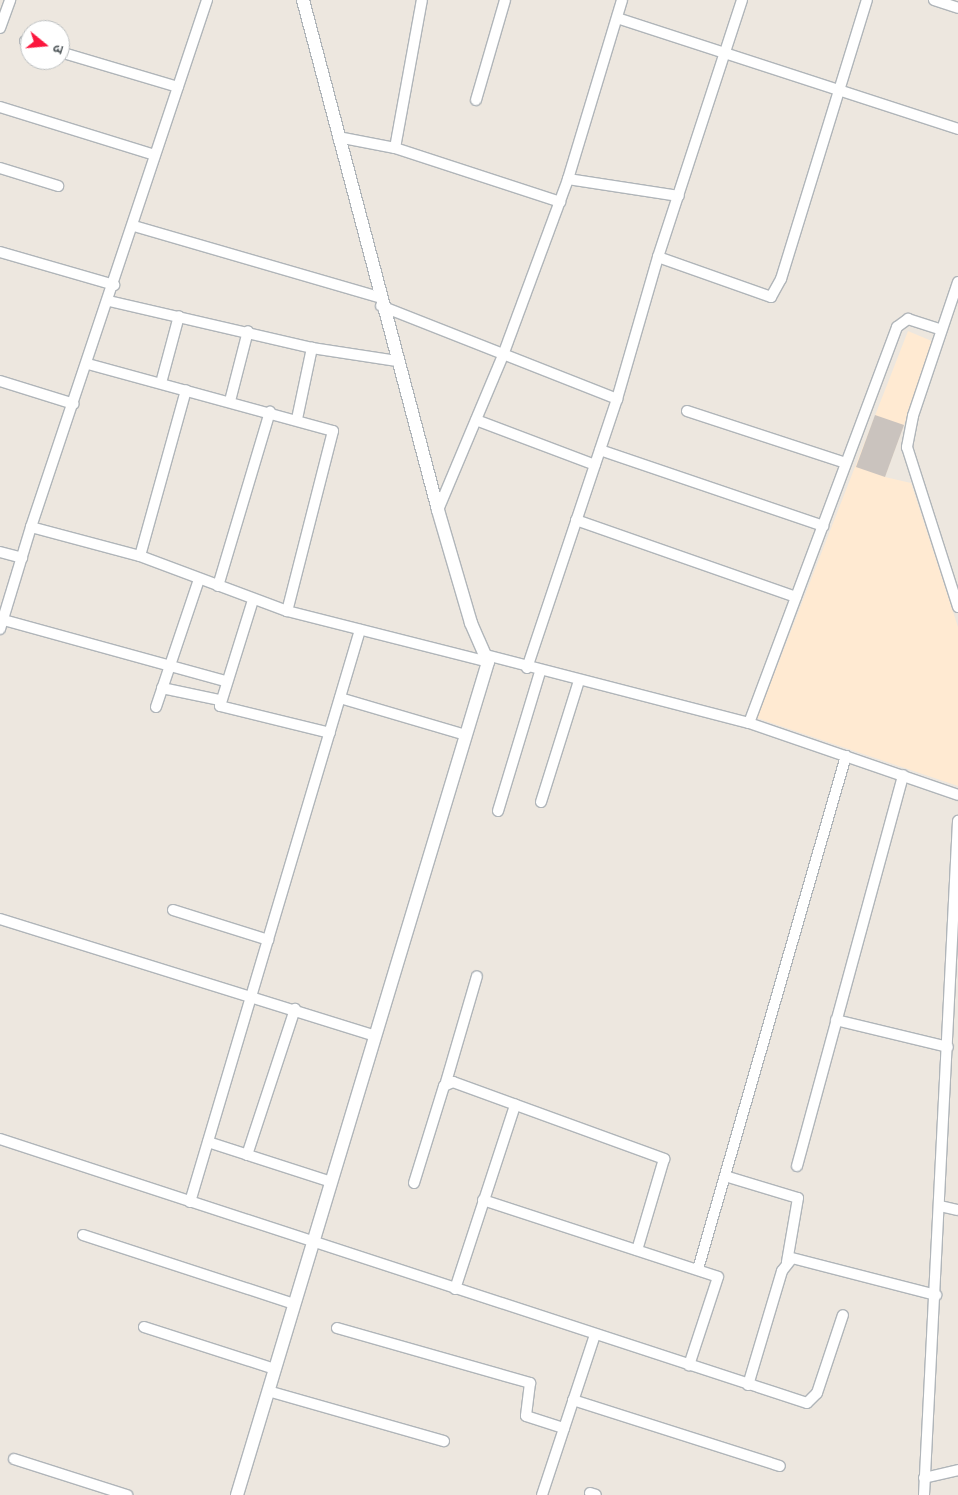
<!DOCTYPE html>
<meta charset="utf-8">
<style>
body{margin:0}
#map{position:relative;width:958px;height:1495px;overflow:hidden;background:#ede7df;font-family:"Titillium Web","Noto Sans Devanagari",sans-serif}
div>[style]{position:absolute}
.commercial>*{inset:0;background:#ffead2}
.building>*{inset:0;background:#cac3be}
.roads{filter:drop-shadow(1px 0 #b0b5b9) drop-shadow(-1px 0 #b0b5b9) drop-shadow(0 1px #b0b5b9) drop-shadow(0 -1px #b0b5b9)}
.minor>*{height:10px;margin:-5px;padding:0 5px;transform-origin:5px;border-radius:5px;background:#fff}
.tertiary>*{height:12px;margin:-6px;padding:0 6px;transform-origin:6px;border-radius:6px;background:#fff}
span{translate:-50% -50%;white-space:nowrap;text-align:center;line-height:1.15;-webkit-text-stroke:5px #fff;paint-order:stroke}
.north{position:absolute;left:20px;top:20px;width:50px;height:50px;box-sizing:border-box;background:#fff;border:1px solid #bcbfc0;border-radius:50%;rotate:107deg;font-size:14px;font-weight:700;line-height:20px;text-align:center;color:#585f62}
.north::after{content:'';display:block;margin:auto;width:18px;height:22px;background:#fb173e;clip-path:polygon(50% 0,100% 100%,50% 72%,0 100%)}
</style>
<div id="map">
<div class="commercial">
<div style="clip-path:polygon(908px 331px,934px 342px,885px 477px,911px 483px,958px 627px,958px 786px,757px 718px)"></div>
</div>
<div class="building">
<div style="clip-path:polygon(875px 415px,904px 425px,885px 477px,856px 467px)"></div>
</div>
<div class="roads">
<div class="minor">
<div style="left:207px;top:0;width:556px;rotate:108.47deg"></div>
<div style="left:31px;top:527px;width:113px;rotate:14.9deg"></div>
<div style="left:140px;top:556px;width:157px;rotate:20.5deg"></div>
<div style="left:287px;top:611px;width:207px;rotate:14.2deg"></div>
<div style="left:742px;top:0;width:270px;rotate:108.1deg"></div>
<div style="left:658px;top:257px;width:120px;rotate:19.5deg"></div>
<div style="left:771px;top:297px;width:21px;rotate:-61deg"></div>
<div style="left:781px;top:279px;width:292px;rotate:-72.9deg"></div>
<div style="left:934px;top:0;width:25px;rotate:18deg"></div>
<div style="left:617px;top:18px;width:359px;rotate:18deg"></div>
<div style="left:0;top:28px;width:30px;rotate:-70deg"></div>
<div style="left:25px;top:41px;width:5px;rotate:22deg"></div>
<div style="left:60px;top:52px;width:123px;rotate:16.5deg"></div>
<div style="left:476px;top:100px;width:104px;rotate:-73.8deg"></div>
<div style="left:0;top:107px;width:162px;rotate:17.2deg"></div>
<div style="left:338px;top:137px;width:58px;rotate:10.9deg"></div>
<div style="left:395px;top:148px;width:174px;rotate:18.1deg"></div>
<div style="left:395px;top:148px;width:150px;rotate:-79.7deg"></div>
<div style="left:0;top:168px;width:61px;rotate:17.2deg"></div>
<div style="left:568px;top:179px;width:112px;rotate:8.7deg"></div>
<div style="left:134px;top:226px;width:255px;rotate:16.2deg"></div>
<div style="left:0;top:252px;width:119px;rotate:16.1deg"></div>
<div style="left:958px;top:282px;width:141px;rotate:108.6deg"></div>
<div style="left:913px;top:416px;width:32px;rotate:101deg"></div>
<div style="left:907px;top:447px;width:168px;rotate:72.3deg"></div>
<div style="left:109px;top:301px;width:208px;rotate:13deg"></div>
<div style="left:312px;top:348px;width:86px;rotate:8.7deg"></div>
<div style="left:381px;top:306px;width:254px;rotate:21.5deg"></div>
<div style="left:88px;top:364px;width:254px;rotate:15.3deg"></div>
<div style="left:333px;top:431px;width:186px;rotate:104.3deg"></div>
<div style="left:0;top:381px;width:77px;rotate:17.3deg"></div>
<div style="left:161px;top:383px;width:69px;rotate:-75deg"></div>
<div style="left:230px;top:401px;width:72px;rotate:-75.6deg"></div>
<div style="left:687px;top:411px;width:167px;rotate:18.1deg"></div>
<div style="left:297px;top:419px;width:73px;rotate:-78.1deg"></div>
<div style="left:476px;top:420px;width:127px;rotate:20.7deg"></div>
<div style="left:600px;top:450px;width:236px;rotate:18.8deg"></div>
<div style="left:438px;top:510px;width:168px;rotate:-67.2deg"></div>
<div style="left:503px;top:355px;width:188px;rotate:-69.7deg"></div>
<div style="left:568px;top:179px;width:187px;rotate:-73.2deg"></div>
<div style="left:576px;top:520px;width:233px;rotate:19.3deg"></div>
<div style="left:0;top:552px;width:23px;rotate:15deg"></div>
<div style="left:140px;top:556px;width:172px;rotate:-74.5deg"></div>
<div style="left:218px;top:586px;width:182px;rotate:-73.4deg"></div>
<div style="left:253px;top:600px;width:111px;rotate:107.3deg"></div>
<div style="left:220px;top:706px;width:113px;rotate:13.8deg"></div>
<div style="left:0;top:619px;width:233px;rotate:15.4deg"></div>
<div style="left:0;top:629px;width:107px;rotate:-73.1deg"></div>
<div style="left:486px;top:655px;width:272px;rotate:14.5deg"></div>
<div style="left:749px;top:723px;width:221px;rotate:19deg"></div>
<div style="left:527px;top:668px;width:284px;rotate:-71.5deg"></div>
<div style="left:617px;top:399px;width:148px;rotate:-73.9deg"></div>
<div style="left:162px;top:688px;width:58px;rotate:11.9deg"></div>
<div style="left:340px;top:698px;width:131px;rotate:16.4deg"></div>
<div style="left:156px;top:707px;width:135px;rotate:-71.4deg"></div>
<div style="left:749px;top:723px;width:423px;rotate:-69.5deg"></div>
<div style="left:897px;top:327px;width:14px;rotate:-36deg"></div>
<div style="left:908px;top:319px;width:35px;rotate:18deg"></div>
<div style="left:541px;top:802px;width:127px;rotate:-72.6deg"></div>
<div style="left:498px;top:811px;width:145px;rotate:-73.2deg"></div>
<div style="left:173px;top:910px;width:100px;rotate:17.5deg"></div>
<div style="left:0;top:919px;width:393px;rotate:17.3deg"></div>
<div style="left:836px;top:1020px;width:115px;rotate:13.6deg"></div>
<div style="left:446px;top:1082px;width:110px;rotate:-73.7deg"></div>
<div style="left:0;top:1139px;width:849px;rotate:18.11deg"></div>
<div style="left:807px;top:1403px;width:14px;rotate:-45deg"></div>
<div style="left:817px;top:1393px;width:82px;rotate:-71.6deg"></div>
<div style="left:208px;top:1142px;width:129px;rotate:18deg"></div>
<div style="left:247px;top:1155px;width:154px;rotate:-71.8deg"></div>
<div style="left:797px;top:1166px;width:405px;rotate:-74.8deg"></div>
<div style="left:725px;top:1176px;width:76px;rotate:16.8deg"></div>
<div style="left:798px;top:1198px;width:65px;rotate:99.8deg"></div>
<div style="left:414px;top:1183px;width:102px;rotate:-72.8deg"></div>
<div style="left:444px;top:1086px;width:10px;rotate:-24deg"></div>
<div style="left:453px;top:1082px;width:225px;rotate:20deg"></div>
<div style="left:664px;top:1159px;width:95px;rotate:106.5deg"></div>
<div style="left:483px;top:1200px;width:247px;rotate:18.1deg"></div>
<div style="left:718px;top:1277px;width:93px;rotate:108.2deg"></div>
<div style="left:190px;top:1202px;width:597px;rotate:-73.45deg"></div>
<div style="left:940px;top:1206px;width:18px;rotate:13deg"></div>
<div style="left:83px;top:1235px;width:222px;rotate:18.1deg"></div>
<div style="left:698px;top:1269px;width:534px;rotate:-73.91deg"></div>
<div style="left:455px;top:1289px;width:194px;rotate:-71.9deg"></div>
<div style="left:144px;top:1327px;width:138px;rotate:17.8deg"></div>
<div style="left:337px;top:1328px;width:201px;rotate:15.9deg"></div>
<div style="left:530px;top:1383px;width:33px;rotate:97deg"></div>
<div style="left:526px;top:1416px;width:40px;rotate:18deg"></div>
<div style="left:748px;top:1385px;width:119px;rotate:-73.4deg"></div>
<div style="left:782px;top:1271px;width:16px;rotate:-52deg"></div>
<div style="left:792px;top:1258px;width:149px;rotate:14.4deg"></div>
<div style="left:268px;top:1391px;width:183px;rotate:15.9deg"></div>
<div style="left:573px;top:1400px;width:217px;rotate:17.7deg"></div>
<div style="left:14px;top:1459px;width:119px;rotate:17.7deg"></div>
<div style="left:924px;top:1478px;width:35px;rotate:-13deg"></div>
<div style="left:590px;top:1493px;width:6px;rotate:18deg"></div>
<div style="left:542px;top:1495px;width:169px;rotate:-71.7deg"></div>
<div style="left:924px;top:1495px;width:675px;rotate:-87.11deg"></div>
</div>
<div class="tertiary">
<div style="left:237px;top:1495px;width:870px;rotate:-73.23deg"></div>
<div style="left:488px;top:662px;width:43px;rotate:-113.6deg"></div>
<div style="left:471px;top:623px;width:118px;rotate:-106.3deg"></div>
<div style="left:438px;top:510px;width:528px;rotate:-104.83deg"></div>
</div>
</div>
<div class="north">उ</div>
</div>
